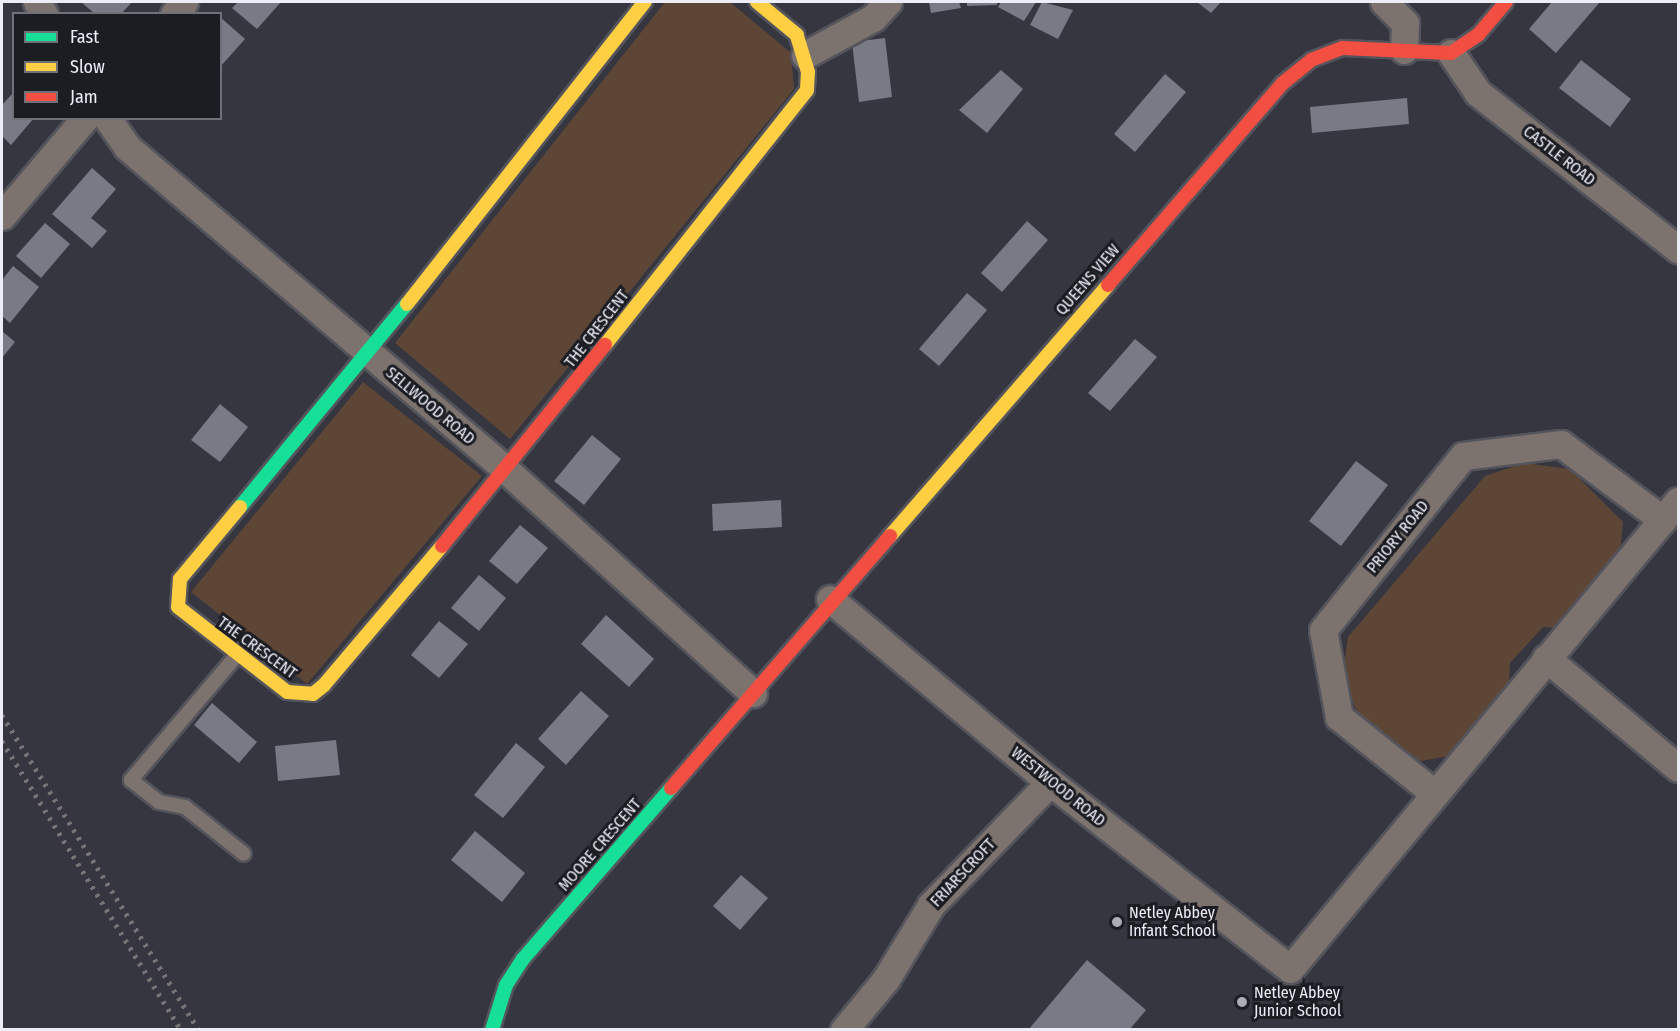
<!DOCTYPE html>
<style>
body{margin:0}
#map{position:relative;width:1680px;height:1031px;overflow:hidden;background:#363640;font-family:"Fira Sans Condensed",sans-serif}
div>[style]{position:absolute}
.green>*{inset:0;background:#5e4636}
.building>*{inset:0;background:#7a7a86}
.roads{filter:drop-shadow(2px 0 #54545c) drop-shadow(-2px 0 #54545c) drop-shadow(0 2px #54545c) drop-shadow(0 -2px #54545c)}
.lane>*{height:14px;margin:-7px;padding:0 7px;transform-origin:7px;border-radius:7px;background:#7d736e}
.street>*{height:27px;margin:-13.5px;padding:0 13.5px;transform-origin:13.5px;border-radius:13.5px;background:#7d736e}
.fast>*{height:14px;margin:-7px;padding:0 7px;transform-origin:7px;border-radius:7px;background:#16e098}
.slow>*{height:14px;margin:-7px;padding:0 7px;transform-origin:7px;border-radius:7px;background:#ffcf43}
.jam>*{height:14px;margin:-7px;padding:0 7px;transform-origin:7px;border-radius:7px;background:#f24e42}
.rail>*{height:4.5px;margin-top:-2.25px;transform-origin:0;background:repeating-linear-gradient(90deg,#787374 0 3px,transparent 0 9px)}
.dots>*{width:16px;height:16px;translate:-50% -50%;box-sizing:border-box;border:3px solid #1c1c23;border-radius:50%}
span{translate:-50% -50%;white-space:nowrap;text-align:center;line-height:1.15;-webkit-text-stroke:6px #1c1c23;paint-order:stroke}
.street-label{font-size:16px;color:#ecedf7}
.poi-label{font-size:16px;color:#ecedf7}
.left{translate:0 -50%;text-align:left}
.frame{position:absolute;inset:0;border:3px solid #ecedf7;pointer-events:none}
.legend{position:absolute;left:12px;top:12px;width:210px;height:108px;box-sizing:border-box;background:#1c1c23;border:2px solid #6f7078;margin:0;padding:8px 10px;list-style:none;font-size:18px;color:#ecedf7}
.legend li{display:flex;align-items:center;gap:12px;height:30px}
.legend b{width:30px;border:2px solid #6f7078}
</style>
<div id="map">
<div class="green">
<div style="clip-path:polygon(665px 2px,730px 2px,791px 53px,794px 89px,510px 439px,395px 343px)"></div>
<div style="clip-path:polygon(363px 382px,482px 476px,307px 684px,191px 592px)"></div>
<div style="clip-path:polygon(1524px 463px,1570px 469px,1623px 522px,1620px 555px,1557px 628px,1543px 627px,1510px 663px,1509px 685px,1449px 756px,1421px 761px,1399px 751px,1359px 716px,1342px 677px,1348px 637px,1485px 476px)"></div>
</div>
<div class="building">
<div style="clip-path:polygon(81px 2px,132px 2px,121px 14px,95px 14px)"></div>
<div style="clip-path:polygon(238px 2px,281px 2px,257px 29px,232px 8px)"></div>
<div style="clip-path:polygon(929px 2px,959px 2px,961px 8px,931px 13px)"></div>
<div style="clip-path:polygon(967px 2px,997px 2px,997px 5px,967px 6px)"></div>
<div style="clip-path:polygon(1001px 2px,1036px 2px,1024px 21px,998px 7px)"></div>
<div style="clip-path:polygon(1042px 2px,1073px 10px,1058px 39px,1030px 25px)"></div>
<div style="clip-path:polygon(1197px 2px,1221px 2px,1211px 13px)"></div>
<div style="clip-path:polygon(1552px 2px,1600px 2px,1556px 53px,1529px 29px)"></div>
<div style="clip-path:polygon(220px 17px,245px 39px,220px 67px)"></div>
<div style="clip-path:polygon(885px 38px,892px 97px,859px 102px,852px 42px)"></div>
<div style="clip-path:polygon(1581px 60px,1631px 99px,1610px 127px,1559px 88px)"></div>
<div style="clip-path:polygon(1001px 70px,1023px 89px,987px 133px,959px 110px)"></div>
<div style="clip-path:polygon(1165px 74px,1186px 92px,1135px 152px,1114px 134px)"></div>
<div style="clip-path:polygon(14px 92px,14px 118px,34px 118px,11px 145px,2px 136px,2px 105px)"></div>
<div style="clip-path:polygon(1407px 98px,1409px 124px,1312px 133px,1310px 107px)"></div>
<div style="clip-path:polygon(92px 168px,116px 189px,91px 218px,107px 231px,92px 248px,52px 214px)"></div>
<div style="clip-path:polygon(1027px 221px,1048px 240px,1002px 292px,981px 273px)"></div>
<div style="clip-path:polygon(45px 223px,70px 244px,41px 278px,16px 256px)"></div>
<div style="clip-path:polygon(13px 266px,39px 287px,10px 323px,2px 316px,2px 280px)"></div>
<div style="clip-path:polygon(967px 293px,987px 310px,939px 366px,919px 349px)"></div>
<div style="clip-path:polygon(2px 331px,15px 342px,2px 358px)"></div>
<div style="clip-path:polygon(1135px 339px,1157px 357px,1110px 411px,1088px 393px)"></div>
<div style="clip-path:polygon(220px 404px,248px 427px,220px 462px,191px 440px)"></div>
<div style="clip-path:polygon(592px 435px,621px 459px,584px 505px,554px 481px)"></div>
<div style="clip-path:polygon(1356px 461px,1388px 485px,1341px 546px,1309px 521px)"></div>
<div style="clip-path:polygon(781px 500px,782px 527px,713px 531px,712px 504px)"></div>
<div style="clip-path:polygon(520px 525px,548px 548px,517px 584px,489px 561px)"></div>
<div style="clip-path:polygon(479px 575px,506px 598px,479px 631px,451px 608px)"></div>
<div style="clip-path:polygon(606px 615px,654px 659px,629px 687px,581px 644px)"></div>
<div style="clip-path:polygon(439px 621px,468px 644px,439px 678px,411px 655px)"></div>
<div style="clip-path:polygon(581px 691px,609px 716px,566px 765px,538px 739px)"></div>
<div style="clip-path:polygon(212px 703px,257px 742px,239px 763px,194px 725px)"></div>
<div style="clip-path:polygon(336px 740px,340px 775px,278px 781px,275px 746px)"></div>
<div style="clip-path:polygon(516px 743px,545px 767px,503px 818px,474px 795px)"></div>
<div style="clip-path:polygon(475px 831px,525px 873px,502px 902px,451px 860px)"></div>
<div style="clip-path:polygon(741px 875px,768px 898px,740px 930px,713px 906px)"></div>
<div style="clip-path:polygon(1087px 960px,1146px 1010px,1130px 1029px,1029px 1029px)"></div>
</div>
<div class="roads">
<div class="lane">
<div style="left:237px;top:655px;width:164px;rotate:130.3deg"></div>
<div style="left:131px;top:780px;width:36px;rotate:38deg"></div>
<div style="left:159px;top:802px;width:26px;rotate:11deg"></div>
<div style="left:185px;top:807px;width:75px;rotate:38.5deg"></div>
</div>
<div class="street">
<div style="left:37px;top:2px;width:14px;rotate:60deg"></div>
<div style="left:1384px;top:2px;width:30px;rotate:45deg"></div>
<div style="left:1405px;top:23px;width:27px;rotate:92deg"></div>
<div style="left:174px;top:14px;width:16px;rotate:-50deg"></div>
<div style="left:1451px;top:53px;width:48px;rotate:56deg"></div>
<div style="left:1478px;top:93px;width:254px;rotate:38deg"></div>
<div style="left:805px;top:55px;width:77px;rotate:-28.6deg"></div>
<div style="left:873px;top:18px;width:22px;rotate:-47deg"></div>
<div style="left:107px;top:118px;width:35px;rotate:55deg"></div>
<div style="left:127px;top:147px;width:498px;rotate:40.4deg"></div>
<div style="left:506px;top:470px;width:333px;rotate:42.1deg"></div>
<div style="left:2px;top:216px;width:128px;rotate:-49.7deg"></div>
<div style="left:830px;top:599px;width:286px;rotate:39.8deg"></div>
<div style="left:1050px;top:782px;width:304px;rotate:37.9deg"></div>
<div style="left:1290px;top:969px;width:608px;rotate:-50.34deg"></div>
<div style="left:1546px;top:658px;width:172px;rotate:39.8deg"></div>
<div style="left:1434px;top:793px;width:122px;rotate:-141.3deg"></div>
<div style="left:1339px;top:717px;width:88px;rotate:-100.4deg"></div>
<div style="left:1323px;top:630px;width:223px;rotate:-51.2deg"></div>
<div style="left:1463px;top:456px;width:99px;rotate:-7deg"></div>
<div style="left:1561px;top:444px;width:127px;rotate:36.7deg"></div>
<div style="left:844px;top:1030px;width:66px;rotate:-50.5deg"></div>
<div style="left:886px;top:979px;width:87px;rotate:-58.7deg"></div>
<div style="left:931px;top:905px;width:171px;rotate:-45.9deg"></div>
</div>
<div class="fast">
<div style="left:240px;top:507px;width:263px;rotate:-50.6deg"></div>
<div style="left:492px;top:1030px;width:47px;rotate:-72.7deg"></div>
<div style="left:506px;top:985px;width:31px;rotate:-57deg"></div>
<div style="left:523px;top:959px;width:226px;rotate:-49.1deg"></div>
</div>
<div class="slow">
<div style="left:407px;top:304px;width:385px;rotate:-51.8deg"></div>
<div style="left:605px;top:345px;width:325px;rotate:-51.6deg"></div>
<div style="left:807px;top:90px;width:18px;rotate:-87deg"></div>
<div style="left:808px;top:72px;width:39px;rotate:-107deg"></div>
<div style="left:797px;top:35px;width:52px;rotate:-140.5deg"></div>
<div style="left:240px;top:507px;width:94px;rotate:129.8deg"></div>
<div style="left:180px;top:579px;width:28px;rotate:94deg"></div>
<div style="left:178px;top:607px;width:138px;rotate:37.9deg"></div>
<div style="left:287px;top:692px;width:26px;rotate:4deg"></div>
<div style="left:313px;top:694px;width:14px;rotate:-39deg"></div>
<div style="left:324px;top:685px;width:182px;rotate:-49.7deg"></div>
<div style="left:890px;top:536px;width:332px;rotate:-49deg"></div>
</div>
<div class="jam">
<div style="left:1108px;top:285px;width:267px;rotate:-49.1deg"></div>
<div style="left:1283px;top:83px;width:36px;rotate:-39deg"></div>
<div style="left:1311px;top:60px;width:34px;rotate:-21deg"></div>
<div style="left:1343px;top:48px;width:108px;rotate:2.7deg"></div>
<div style="left:1451px;top:53px;width:32px;rotate:-34deg"></div>
<div style="left:1478px;top:35px;width:43px;rotate:-49.7deg"></div>
<div style="left:442px;top:546px;width:259px;rotate:-51deg"></div>
<div style="left:671px;top:788px;width:334px;rotate:-49deg"></div>
</div>
</div>
<div class="rail">
<div style="left:2px;top:715px;width:372px;rotate:58deg"></div>
<div style="left:2px;top:741px;width:340px;rotate:58.2deg"></div>
</div>
<div class="dots">
<div style="left:1117px;top:922px;background:#acadb7"></div>
<div style="left:1242px;top:1002px;background:#acadb7"></div>
</div>
<div class="street-label">
<span style="left:1559px;top:156px;rotate:38deg">CASTLE ROAD</span>
<span style="left:1088px;top:280px;rotate:-49deg">QUEENS VIEW</span>
<span style="left:597px;top:329px;rotate:-52deg">THE CRESCENT</span>
<span style="left:430px;top:406px;rotate:40deg">SELLWOOD ROAD</span>
<span style="left:1398px;top:537px;rotate:-51deg">PRIORY ROAD</span>
<span style="left:257px;top:648px;rotate:36deg">THE CRESCENT</span>
<span style="left:1058px;top:787px;rotate:39deg">WESTWOOD ROAD</span>
<span style="left:600px;top:845px;rotate:-49deg">MOORE CRESCENT</span>
<span style="left:963px;top:873px;rotate:-47deg">FRIARSCROFT</span>
</div>
<div class="poi-label">
<span class="left" style="left:1129px;top:922px">Netley Abbey<br>Infant School</span>
<span class="left" style="left:1254px;top:1002px">Netley Abbey<br>Junior School</span>
</div>
<div class="frame"></div>
<ul class="legend">
<li><b style="height:8px;background:#16e098"></b>Fast</li>
<li><b style="height:8px;background:#ffcf43"></b>Slow</li>
<li><b style="height:8px;background:#f24e42"></b>Jam</li>
</ul>
</div>
